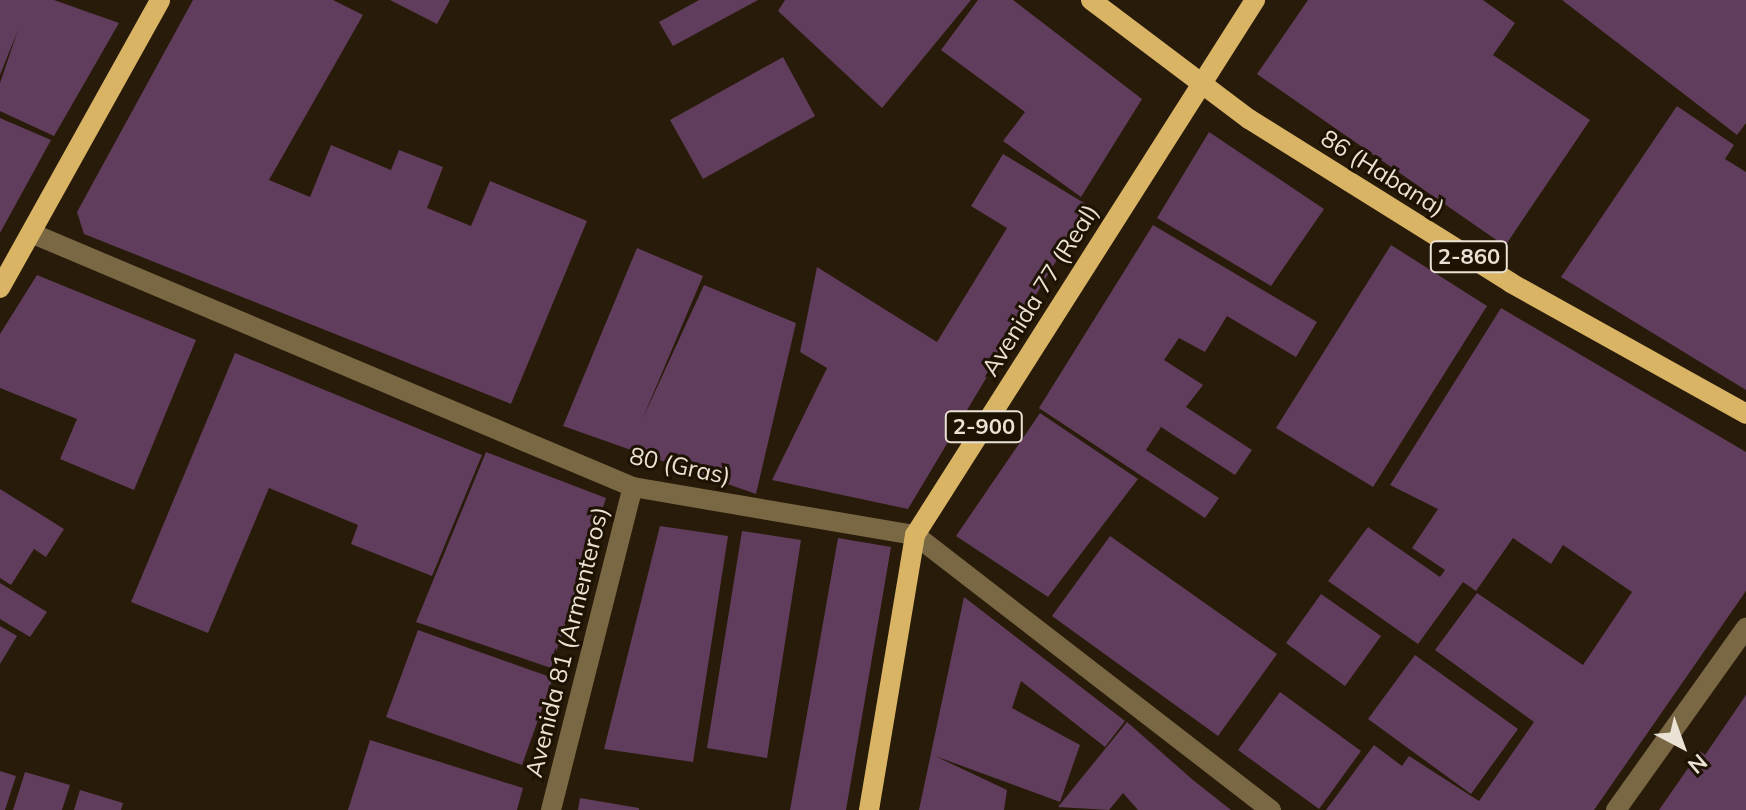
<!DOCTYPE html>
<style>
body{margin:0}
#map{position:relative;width:1746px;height:810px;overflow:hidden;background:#281b09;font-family:Mulish,sans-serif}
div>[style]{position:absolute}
.building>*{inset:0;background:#603d5c}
.minor>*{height:20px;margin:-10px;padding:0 10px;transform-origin:10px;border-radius:10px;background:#7a6844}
.major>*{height:20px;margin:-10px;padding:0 10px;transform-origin:10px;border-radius:10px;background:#d9b464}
span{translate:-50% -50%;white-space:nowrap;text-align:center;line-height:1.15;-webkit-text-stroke:6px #1e1202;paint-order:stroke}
.shield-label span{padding:2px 6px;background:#1e1202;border:2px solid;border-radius:6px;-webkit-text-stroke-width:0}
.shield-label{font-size:22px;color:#ebe2d6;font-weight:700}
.street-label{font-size:24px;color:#ebe2d6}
.north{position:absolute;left:1642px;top:706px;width:80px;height:80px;-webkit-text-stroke:6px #1e1202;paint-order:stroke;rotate:139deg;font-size:22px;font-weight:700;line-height:32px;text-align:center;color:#ebe2d6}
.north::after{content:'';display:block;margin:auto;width:28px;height:36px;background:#ebe2d6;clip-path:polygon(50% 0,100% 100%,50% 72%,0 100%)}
</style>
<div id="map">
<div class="building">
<div style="clip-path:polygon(0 0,54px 0,119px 23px,54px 136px,0 111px,0 83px,18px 30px,0 75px)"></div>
<div style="clip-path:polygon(193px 0,333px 0,363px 15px,269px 180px,310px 197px,331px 145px,391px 170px,399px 150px,443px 167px,427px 208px,471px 226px,490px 181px,587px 221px,511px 404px,84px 234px,77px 212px)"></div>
<div style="clip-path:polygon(390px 0,450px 0,437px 24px)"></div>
<div style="clip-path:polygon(699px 0,758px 0,673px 46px,659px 22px)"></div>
<div style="clip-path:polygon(785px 0,971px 0,882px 108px,778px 11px)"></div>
<div style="clip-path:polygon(978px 0,1013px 0,1142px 99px,1081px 197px,1003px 141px,1025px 112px,941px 50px)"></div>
<div style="clip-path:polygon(1308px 0,1483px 0,1515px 23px,1493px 55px,1590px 120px,1505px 246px,1257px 74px)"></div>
<div style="clip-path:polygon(1562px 0,1746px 0,1746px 123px,1737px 135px)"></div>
<div style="clip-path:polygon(783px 57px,815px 116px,703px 179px,670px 120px)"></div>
<div style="clip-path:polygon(1677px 106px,1734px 145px,1725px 159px,1746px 172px,1746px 390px,1561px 277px)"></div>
<div style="clip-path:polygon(0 118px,51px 140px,0 233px)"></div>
<div style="clip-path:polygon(1209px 132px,1324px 209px,1271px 286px,1157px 218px)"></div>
<div style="clip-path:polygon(1003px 154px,1089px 206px,908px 509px,772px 480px,827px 368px,800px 352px,817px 267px,937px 342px,1007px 228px,971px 206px)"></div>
<div style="clip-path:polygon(1153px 225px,1317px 322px,1296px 357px,1227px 316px,1205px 352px,1179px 338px,1164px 360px,1203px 385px,1186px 407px,1252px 450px,1235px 475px,1161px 427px,1146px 450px,1219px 498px,1205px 518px,1039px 408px)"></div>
<div style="clip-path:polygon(1391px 245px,1487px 306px,1373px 487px,1276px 428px)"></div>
<div style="clip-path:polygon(637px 248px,703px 276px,642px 420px,704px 285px,796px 323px,756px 494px,563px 426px)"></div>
<div style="clip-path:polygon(37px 275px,196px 340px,134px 490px,60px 459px,77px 419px,0 388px,0 334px)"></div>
<div style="clip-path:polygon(1501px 308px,1746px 452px,1746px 591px,1594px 810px,1326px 810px,1374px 745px,1402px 766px,1409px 756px,1479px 801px,1534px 722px,1435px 650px,1477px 593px,1605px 680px,1583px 665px,1632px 592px,1563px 545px,1551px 564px,1513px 538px,1476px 591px,1463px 582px,1418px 644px,1328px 581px,1368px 527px,1440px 577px,1445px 570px,1412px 548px,1438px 509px,1390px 485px)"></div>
<div style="clip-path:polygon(235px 353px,482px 455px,432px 576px,351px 544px,358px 525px,269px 488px,208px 633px,131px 602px)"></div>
<div style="clip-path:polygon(1040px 413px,1138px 479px,1048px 597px,956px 536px)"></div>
<div style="clip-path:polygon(486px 452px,606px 498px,551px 668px,416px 622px)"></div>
<div style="clip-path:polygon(0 489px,64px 529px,46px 557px,34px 549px,11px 585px,0 578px)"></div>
<div style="clip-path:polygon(660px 526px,728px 536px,693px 762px,604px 749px)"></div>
<div style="clip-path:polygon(742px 531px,801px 540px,767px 758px,707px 748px)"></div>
<div style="clip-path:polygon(1110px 536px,1277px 654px,1218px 736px,1052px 616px)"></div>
<div style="clip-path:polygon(838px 538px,891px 547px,846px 810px,790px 810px)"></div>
<div style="clip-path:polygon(0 583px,47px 612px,30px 637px,0 619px)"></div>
<div style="clip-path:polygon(1321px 594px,1381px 636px,1345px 686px,1286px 643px)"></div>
<div style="clip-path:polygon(964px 597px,1125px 721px,1105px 747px,1021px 681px,1012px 708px,1080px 745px,1060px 802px,935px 756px,1007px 790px,1004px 810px,919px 810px)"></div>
<div style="clip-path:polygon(0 626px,17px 636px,0 664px)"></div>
<div style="clip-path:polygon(418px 630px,553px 678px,522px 765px,386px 717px)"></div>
<div style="clip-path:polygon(1415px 655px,1518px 729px,1471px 794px,1368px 719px)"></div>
<div style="clip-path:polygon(1280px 692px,1361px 751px,1319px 809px,1238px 750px)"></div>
<div style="clip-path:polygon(1746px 695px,1746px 810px,1659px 810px,1700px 751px,1705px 755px)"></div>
<div style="clip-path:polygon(1127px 722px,1193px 780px,1231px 810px,1138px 810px,1123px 793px,1109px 810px,1058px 807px)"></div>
<div style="clip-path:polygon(370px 740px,523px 788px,517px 810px,348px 810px)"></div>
<div style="clip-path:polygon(0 771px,16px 776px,5px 810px,0 810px)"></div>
<div style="clip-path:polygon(25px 772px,70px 785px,62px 810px,13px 810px)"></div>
<div style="clip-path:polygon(80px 790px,123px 803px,121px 810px,74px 810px)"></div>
<div style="clip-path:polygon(580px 798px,639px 808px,639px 810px,578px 810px)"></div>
</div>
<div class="minor">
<div style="left:31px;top:233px;width:653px;rotate:22.88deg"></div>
<div style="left:633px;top:487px;width:286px;rotate:9.7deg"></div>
<div style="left:915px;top:535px;width:450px;rotate:37.7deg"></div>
<div style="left:551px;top:810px;width:333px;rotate:-75.8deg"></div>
<div style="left:1616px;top:810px;width:224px;rotate:-54.5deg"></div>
</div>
<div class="major">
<div style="left:1091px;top:0;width:198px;rotate:37deg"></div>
<div style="left:1249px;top:119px;width:309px;rotate:32deg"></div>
<div style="left:1511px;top:283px;width:269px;rotate:29.1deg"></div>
<div style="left:0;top:288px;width:329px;rotate:-60.9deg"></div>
<div style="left:869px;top:810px;width:279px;rotate:-80.5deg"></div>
<div style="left:915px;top:535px;width:634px;rotate:-57.56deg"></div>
</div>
<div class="shield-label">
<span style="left:1469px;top:257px">2-860</span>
<span style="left:984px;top:427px">2-900</span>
</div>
<div class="street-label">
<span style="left:1383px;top:173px;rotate:32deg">86 (Habana)</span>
<span style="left:1040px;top:290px;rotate:-58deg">Avenida 77 (Real)</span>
<span style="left:680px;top:466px;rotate:12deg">80 (Gras)</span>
<span style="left:567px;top:642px;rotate:-76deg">Avenida 81 (Armenteros)</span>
</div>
<div class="north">N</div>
</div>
